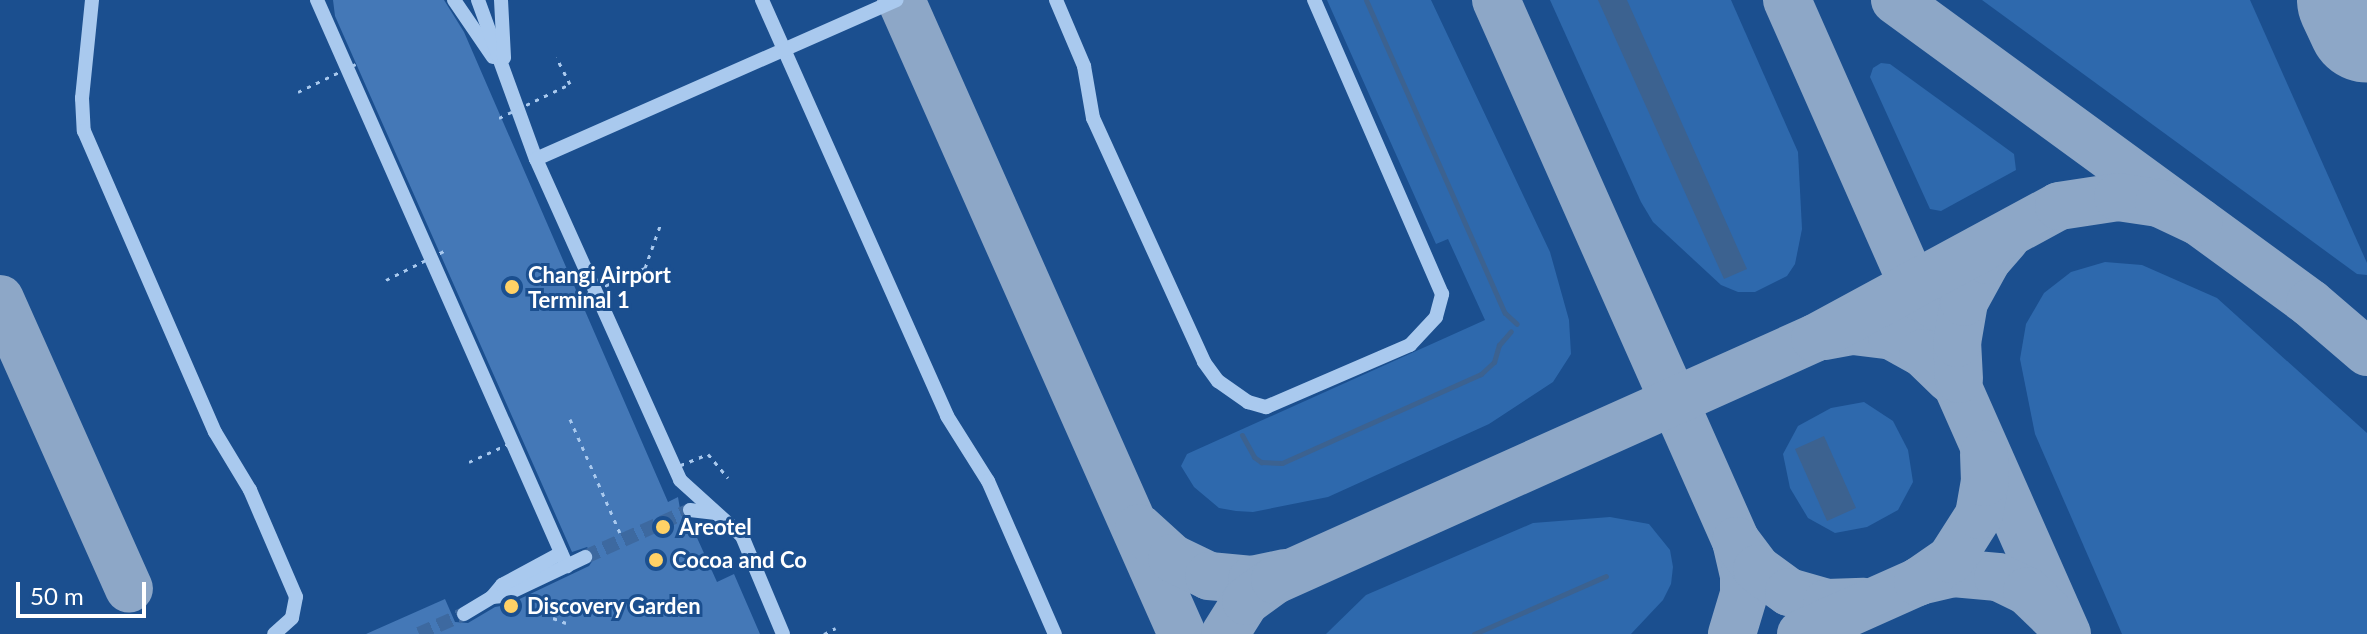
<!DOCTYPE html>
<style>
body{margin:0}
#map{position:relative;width:2367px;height:634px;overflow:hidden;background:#1b4f8f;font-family:Lato,sans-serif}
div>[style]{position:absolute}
.green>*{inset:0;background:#2e69ad}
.water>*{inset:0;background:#3c6290}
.stream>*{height:5px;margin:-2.5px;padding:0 2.5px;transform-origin:2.5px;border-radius:2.5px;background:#3c6290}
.taxiway>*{height:48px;margin:-24px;padding:0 24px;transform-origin:24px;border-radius:24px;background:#8da7c7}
.runway>*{height:118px;margin:-59px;padding:0 59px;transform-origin:59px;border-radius:59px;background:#8da7c7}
.building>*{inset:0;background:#4478b7}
.minor-tunnel>*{height:14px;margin-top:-7px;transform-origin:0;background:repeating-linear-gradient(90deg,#3d69a0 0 14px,transparent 0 21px)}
.path>*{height:3px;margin-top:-1.5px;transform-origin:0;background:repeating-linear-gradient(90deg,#a9c9ee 0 4px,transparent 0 10px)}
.minor>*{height:14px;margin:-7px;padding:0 7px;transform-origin:7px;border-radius:7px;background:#a9c9ee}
.path-bridge>*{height:3px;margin-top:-1.5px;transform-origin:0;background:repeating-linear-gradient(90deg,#a9c9ee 0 4px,transparent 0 10px)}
.dots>*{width:22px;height:22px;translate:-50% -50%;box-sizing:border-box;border:4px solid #1b4f8f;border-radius:50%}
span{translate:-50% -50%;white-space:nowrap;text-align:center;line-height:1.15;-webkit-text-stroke:6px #1b4f8f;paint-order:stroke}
.poi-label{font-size:22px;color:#fff;font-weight:700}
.left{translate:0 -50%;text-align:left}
.scale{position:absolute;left:16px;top:582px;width:130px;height:36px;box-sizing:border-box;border:4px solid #fff;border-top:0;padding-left:10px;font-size:24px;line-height:28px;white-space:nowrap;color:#fff;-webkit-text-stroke:6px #1b4f8f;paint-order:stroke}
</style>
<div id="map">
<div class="green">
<div style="clip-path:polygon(1327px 0,1431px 0,1550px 252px,1569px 320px,1571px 354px,1553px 382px,1489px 424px,1328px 497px,1253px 512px,1236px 511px,1219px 508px,1194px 487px,1181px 466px,1187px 454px,1485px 320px,1448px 239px,1436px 244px)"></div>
<div style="clip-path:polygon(1550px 0,1731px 0,1798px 152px,1802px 229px,1795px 264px,1787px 276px,1755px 292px,1738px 292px,1721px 285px,1653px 222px,1641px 202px)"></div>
<div style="clip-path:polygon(1982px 0,2250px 0,2367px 263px,2367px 275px,2357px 274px)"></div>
<div style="clip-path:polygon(1881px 63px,1890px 64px,2014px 154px,2016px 170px,1941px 211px,1930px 209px,1870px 77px,1873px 68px)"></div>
<div style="clip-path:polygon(2105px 262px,2142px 265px,2217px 298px,2367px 433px,2367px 634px,2122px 634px,2035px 434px,2020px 359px,2026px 324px,2044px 293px,2071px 272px)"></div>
<div style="clip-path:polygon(1864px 402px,1893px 421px,1908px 450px,1913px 482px,1898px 510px,1867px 527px,1835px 533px,1808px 518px,1790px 488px,1783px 454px,1798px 426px,1831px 408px)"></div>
<div style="clip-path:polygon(1610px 517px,1649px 524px,1670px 550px,1673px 567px,1671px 584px,1663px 600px,1631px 634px,1326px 634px,1366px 595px,1533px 523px)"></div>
</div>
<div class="water">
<div style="clip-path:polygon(1598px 0,1627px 0,1747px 269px,1724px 279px)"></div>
<div style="clip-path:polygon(1824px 436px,1856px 508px,1827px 521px,1795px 449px)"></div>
</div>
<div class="stream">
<div style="left:1366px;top:0;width:342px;rotate:66.1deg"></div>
<div style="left:1505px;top:313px;width:16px;rotate:43deg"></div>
<div style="left:1242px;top:435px;width:25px;rotate:61deg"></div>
<div style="left:1254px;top:457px;width:9px;rotate:36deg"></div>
<div style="left:1261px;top:462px;width:21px;rotate:3deg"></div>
<div style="left:1282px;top:463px;width:218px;rotate:-24.1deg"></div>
<div style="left:1481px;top:374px;width:18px;rotate:-43deg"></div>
<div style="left:1494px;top:362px;width:18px;rotate:-74deg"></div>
<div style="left:1499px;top:345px;width:18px;rotate:-49deg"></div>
<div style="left:1474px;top:634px;width:144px;rotate:-23.7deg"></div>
</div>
<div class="taxiway">
<div style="left:901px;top:0;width:693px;rotate:66.1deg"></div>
<div style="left:1496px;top:0;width:592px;rotate:66.08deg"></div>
<div style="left:1736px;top:541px;width:35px;rotate:77deg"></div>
<div style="left:1744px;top:575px;width:19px;rotate:90deg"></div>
<div style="left:1744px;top:594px;width:42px;rotate:106.7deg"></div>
<div style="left:1787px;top:0;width:693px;rotate:66.17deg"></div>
<div style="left:1895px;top:0;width:514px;rotate:36.13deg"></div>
<div style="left:2310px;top:303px;width:75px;rotate:40.7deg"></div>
<div style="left:0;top:299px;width:317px;rotate:66deg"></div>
<div style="left:1824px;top:336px;width:29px;rotate:-10deg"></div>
<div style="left:1853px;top:331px;width:39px;rotate:7deg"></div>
<div style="left:1892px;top:336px;width:35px;rotate:29deg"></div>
<div style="left:1923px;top:353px;width:37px;rotate:44deg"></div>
<div style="left:1959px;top:379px;width:36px;rotate:-93deg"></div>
<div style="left:1957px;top:343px;width:42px;rotate:-80.3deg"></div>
<div style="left:1964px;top:302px;width:48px;rotate:-61.3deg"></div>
<div style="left:1987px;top:260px;width:29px;rotate:-49deg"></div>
<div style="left:1139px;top:528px;width:45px;rotate:42.3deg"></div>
<div style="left:1172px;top:558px;width:41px;rotate:25.9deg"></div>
<div style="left:1209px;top:576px;width:43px;rotate:5.3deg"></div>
<div style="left:1252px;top:580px;width:34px;rotate:-12deg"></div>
<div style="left:1736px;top:541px;width:35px;rotate:53deg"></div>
<div style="left:1757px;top:569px;width:39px;rotate:36deg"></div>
<div style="left:1789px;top:592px;width:40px;rotate:16deg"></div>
<div style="left:1827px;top:603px;width:37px;rotate:-2deg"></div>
<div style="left:1919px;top:581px;width:35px;rotate:-13deg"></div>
<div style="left:1953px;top:573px;width:45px;rotate:5.1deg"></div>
<div style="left:1998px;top:577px;width:32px;rotate:26deg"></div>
<div style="left:2027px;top:591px;width:42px;rotate:44deg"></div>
<div style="left:1225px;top:634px;width:39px;rotate:-58deg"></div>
<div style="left:1246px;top:601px;width:36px;rotate:-36deg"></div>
<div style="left:1275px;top:580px;width:592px;rotate:-24.14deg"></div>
<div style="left:1815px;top:338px;width:277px;rotate:-28.4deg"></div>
<div style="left:2059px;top:206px;width:60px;rotate:-8.7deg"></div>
<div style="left:2118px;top:197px;width:41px;rotate:8.3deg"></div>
<div style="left:2159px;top:203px;width:44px;rotate:25.4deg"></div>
<div style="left:1801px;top:634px;width:128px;rotate:-24deg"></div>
<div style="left:1918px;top:582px;width:40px;rotate:-34.9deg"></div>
<div style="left:1951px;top:559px;width:52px;rotate:-57.5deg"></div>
<div style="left:1979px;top:515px;width:34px;rotate:-80deg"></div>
<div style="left:1985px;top:482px;width:28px;rotate:-92deg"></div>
</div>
<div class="runway">
<div style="left:2356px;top:0;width:26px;rotate:65deg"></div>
</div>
<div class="building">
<div style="clip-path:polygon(333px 0,444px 0,464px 32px,668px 502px,678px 497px,681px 515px,689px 520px,717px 582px,734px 574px,760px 634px,366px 634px,445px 599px,455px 622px,468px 623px,495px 607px,507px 605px,589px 566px,595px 557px,587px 547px,572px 552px,335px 16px)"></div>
</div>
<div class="minor-tunnel">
<div style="left:585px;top:557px;width:115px;rotate:-24.1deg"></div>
<div style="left:419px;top:634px;width:49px;rotate:-24deg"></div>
</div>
<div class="path">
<div style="left:570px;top:419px;width:124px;rotate:66.3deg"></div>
<div style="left:553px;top:618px;width:14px;rotate:21deg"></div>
<div style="left:824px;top:634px;width:13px;rotate:-27deg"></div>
</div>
<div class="minor">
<div style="left:92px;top:0;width:99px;rotate:95.8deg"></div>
<div style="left:82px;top:98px;width:33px;rotate:87deg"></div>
<div style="left:84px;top:131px;width:328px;rotate:66.5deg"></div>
<div style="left:215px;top:432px;width:68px;rotate:58.9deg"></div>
<div style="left:250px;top:490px;width:116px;rotate:66.7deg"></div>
<div style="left:296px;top:597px;width:21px;rotate:101deg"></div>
<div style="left:292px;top:618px;width:24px;rotate:138deg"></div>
<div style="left:317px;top:0;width:619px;rotate:66.17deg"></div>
<div style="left:454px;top:0;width:69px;rotate:55.6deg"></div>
<div style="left:478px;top:0;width:169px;rotate:70deg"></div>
<div style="left:536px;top:159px;width:352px;rotate:65.8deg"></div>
<div style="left:680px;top:480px;width:84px;rotate:42.1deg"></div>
<div style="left:742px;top:536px;width:106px;rotate:67.3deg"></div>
<div style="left:501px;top:0;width:58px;rotate:87deg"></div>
<div style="left:762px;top:0;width:455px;rotate:66deg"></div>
<div style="left:947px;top:416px;width:77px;rotate:57.8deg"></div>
<div style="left:988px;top:481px;width:167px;rotate:66.4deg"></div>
<div style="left:1056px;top:0;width:72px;rotate:67deg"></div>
<div style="left:1084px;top:66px;width:53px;rotate:80.2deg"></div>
<div style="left:1093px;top:118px;width:268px;rotate:65.5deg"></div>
<div style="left:1204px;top:362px;width:24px;rotate:54deg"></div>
<div style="left:1218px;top:381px;width:37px;rotate:35deg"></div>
<div style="left:1248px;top:402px;width:19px;rotate:16deg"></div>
<div style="left:1266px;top:407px;width:157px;rotate:-23.3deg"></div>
<div style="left:1410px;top:345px;width:38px;rotate:-47deg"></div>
<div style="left:1436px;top:317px;width:24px;rotate:-75deg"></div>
<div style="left:1442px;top:294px;width:321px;rotate:-113.5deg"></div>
<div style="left:536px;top:159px;width:394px;rotate:-23.8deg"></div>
<div style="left:690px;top:510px;width:24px;rotate:7deg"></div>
<div style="left:492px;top:597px;width:11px;rotate:-5deg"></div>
<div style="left:503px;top:596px;width:91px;rotate:-25.4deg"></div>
<div style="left:464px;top:614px;width:33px;rotate:-31deg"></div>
<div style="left:492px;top:597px;width:16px;rotate:-50deg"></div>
<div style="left:502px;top:585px;width:67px;rotate:-28.5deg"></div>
</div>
<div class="path-bridge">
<div style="left:298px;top:92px;width:64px;rotate:-25.8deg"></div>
<div style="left:499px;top:118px;width:79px;rotate:-25.6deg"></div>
<div style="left:570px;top:84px;width:30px;rotate:-117deg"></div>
<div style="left:386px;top:280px;width:69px;rotate:-26.6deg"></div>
<div style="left:578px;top:298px;width:73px;rotate:-24.1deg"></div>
<div style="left:645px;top:268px;width:48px;rotate:-70.4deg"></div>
<div style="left:469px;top:462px;width:53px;rotate:-24.6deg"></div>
<div style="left:671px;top:469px;width:40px;rotate:-22deg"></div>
<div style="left:708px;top:454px;width:31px;rotate:50deg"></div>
</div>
<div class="dots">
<div style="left:512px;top:287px;background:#ffd166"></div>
<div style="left:663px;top:527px;background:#ffd166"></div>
<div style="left:656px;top:560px;background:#ffd166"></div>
<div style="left:511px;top:606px;background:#ffd166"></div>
</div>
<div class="poi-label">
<span class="left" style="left:528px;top:287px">Changi Airport<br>Terminal 1</span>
<span class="left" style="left:679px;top:527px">Areotel</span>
<span class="left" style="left:672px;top:560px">Cocoa and Co</span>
<span class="left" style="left:527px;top:606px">Discovery Garden</span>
</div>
<div class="scale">50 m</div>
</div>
